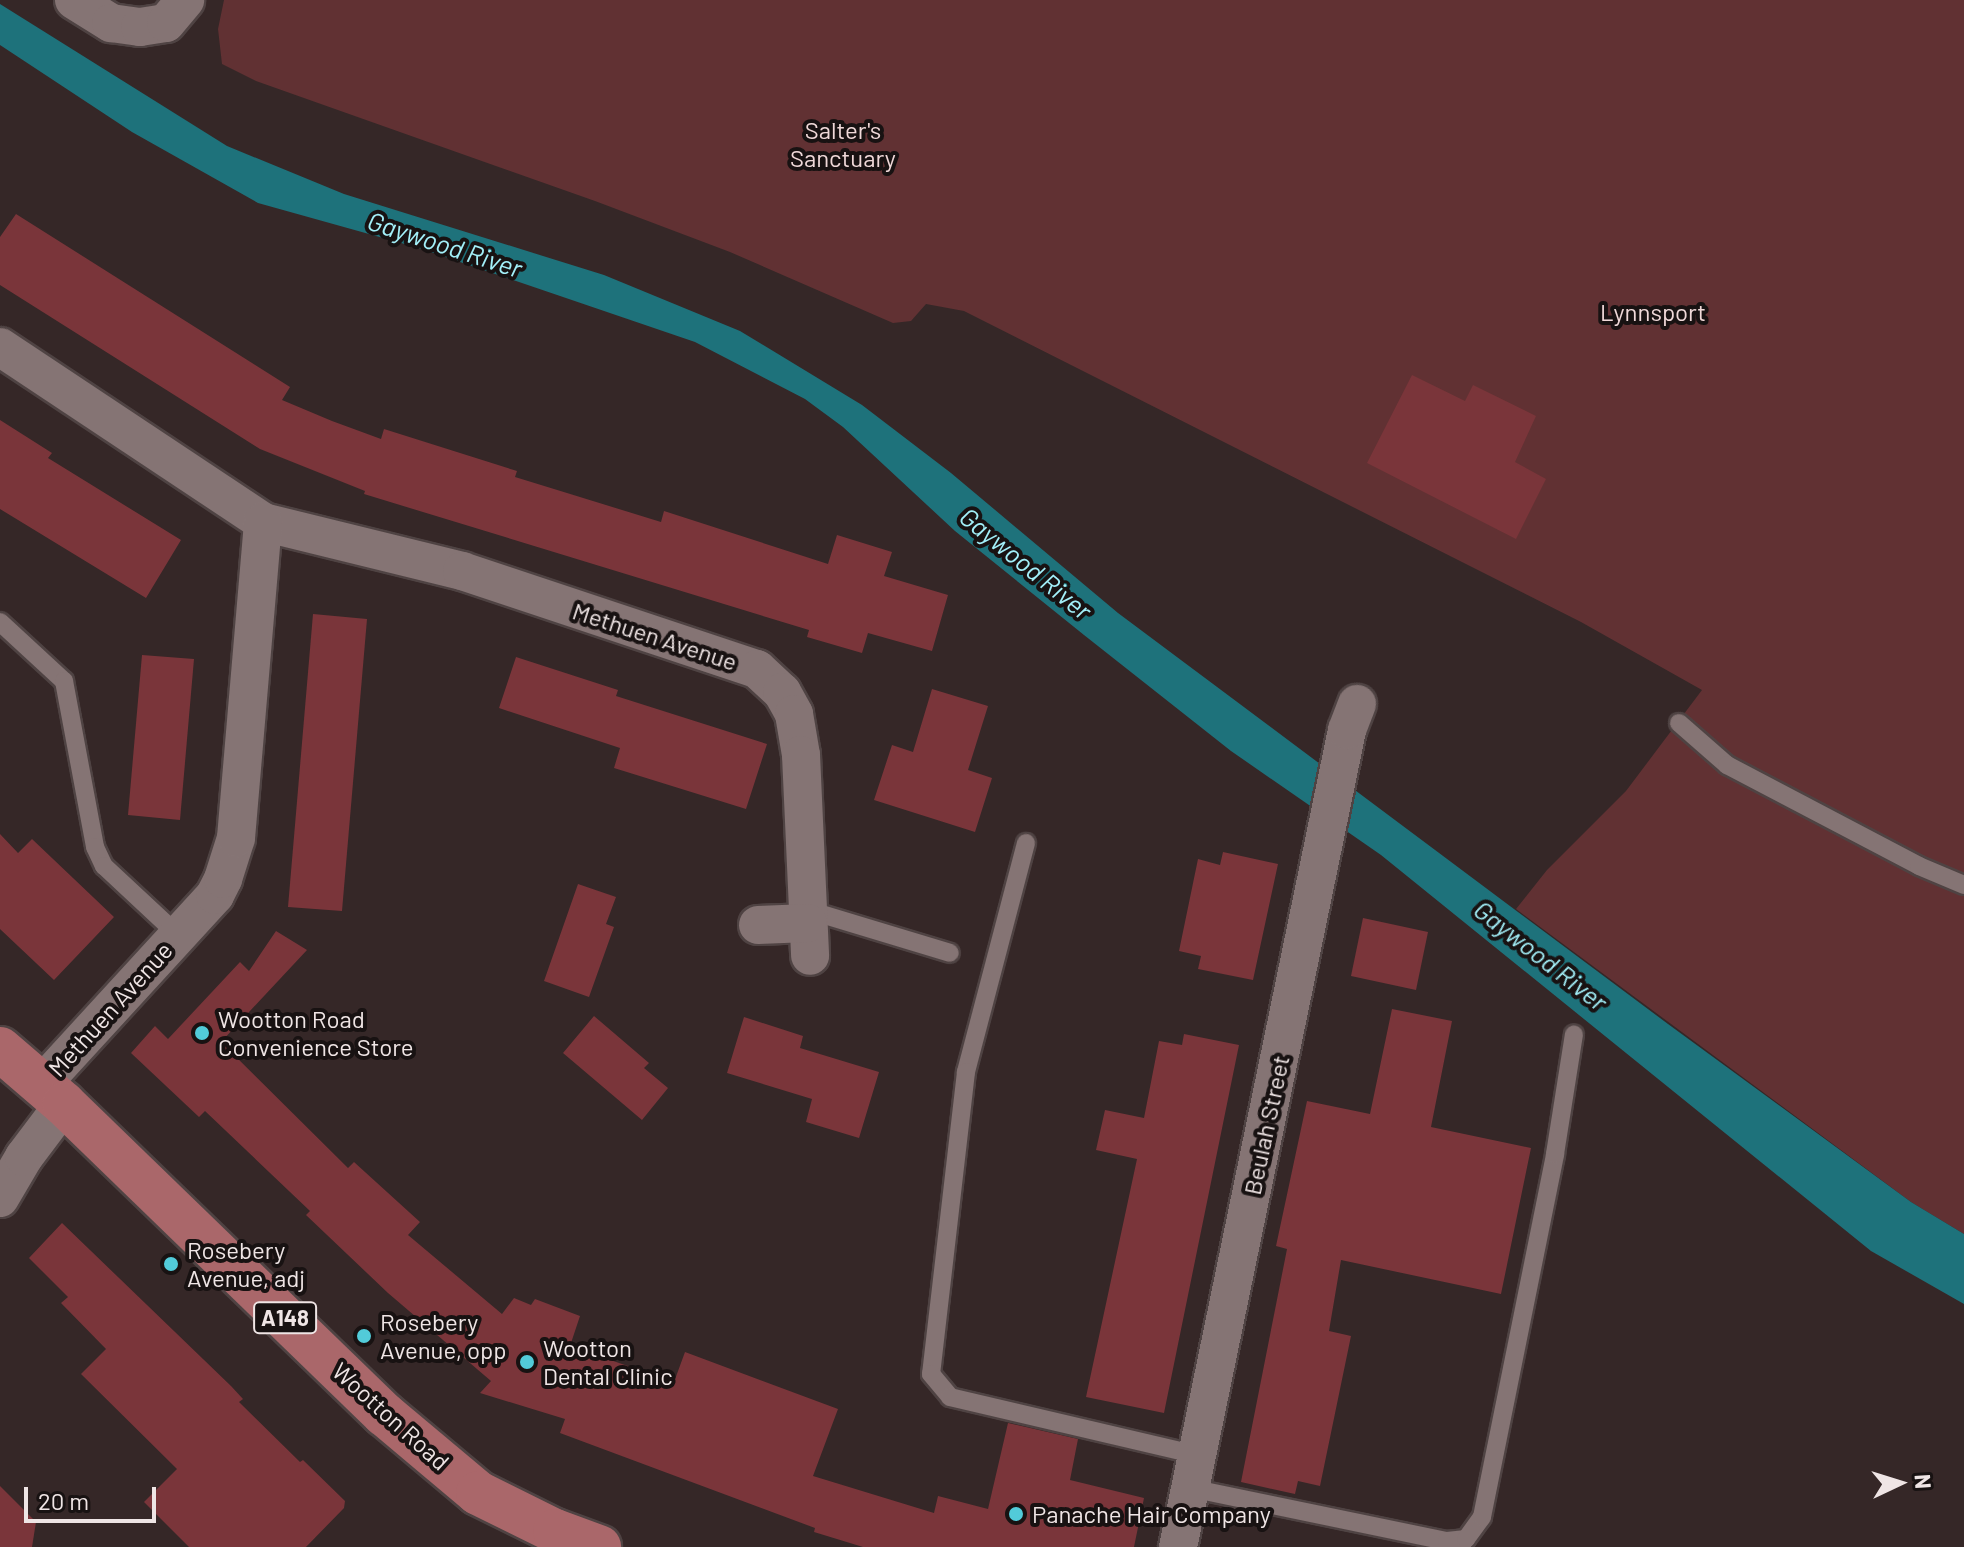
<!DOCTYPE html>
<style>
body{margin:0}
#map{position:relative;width:1964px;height:1547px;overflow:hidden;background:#352727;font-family:Barlow,sans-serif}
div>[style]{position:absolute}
.green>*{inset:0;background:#613133}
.water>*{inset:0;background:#1e727b}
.building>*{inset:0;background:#7a353a}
.roads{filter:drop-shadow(2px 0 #4f4343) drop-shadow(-2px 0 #4f4343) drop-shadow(0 2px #4f4343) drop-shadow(0 -2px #4f4343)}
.service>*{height:18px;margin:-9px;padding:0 9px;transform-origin:9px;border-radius:9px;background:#857474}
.minor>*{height:38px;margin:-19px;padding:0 19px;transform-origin:19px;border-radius:19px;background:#857474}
.primary>*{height:44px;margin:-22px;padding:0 22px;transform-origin:22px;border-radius:22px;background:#aa676a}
.dots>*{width:22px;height:22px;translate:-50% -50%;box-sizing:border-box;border:4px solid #181212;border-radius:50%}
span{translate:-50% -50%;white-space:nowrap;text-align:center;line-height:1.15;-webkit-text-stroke:8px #181212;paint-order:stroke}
.shield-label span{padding:2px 6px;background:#181212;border:2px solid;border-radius:6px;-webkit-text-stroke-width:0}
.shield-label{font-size:22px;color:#efe5e5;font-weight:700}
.park-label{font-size:24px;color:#f0d9d9}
.street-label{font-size:24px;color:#efe5e5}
.poi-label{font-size:24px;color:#efe5e5}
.left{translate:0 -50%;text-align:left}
.water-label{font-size:26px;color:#a3f0f9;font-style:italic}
.north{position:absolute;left:1860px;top:1443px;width:80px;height:80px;-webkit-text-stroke:6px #181212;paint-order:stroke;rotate:86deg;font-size:22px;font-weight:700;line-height:32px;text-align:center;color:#efe5e5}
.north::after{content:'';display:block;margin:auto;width:28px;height:36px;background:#efe5e5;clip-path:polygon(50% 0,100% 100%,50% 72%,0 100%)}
.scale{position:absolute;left:24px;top:1487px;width:132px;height:36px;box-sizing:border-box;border:4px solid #efe5e5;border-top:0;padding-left:10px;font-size:24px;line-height:28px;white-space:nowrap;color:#efe5e5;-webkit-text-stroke:6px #181212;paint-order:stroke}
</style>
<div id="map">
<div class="green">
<div style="clip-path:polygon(224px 0,1964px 0,1964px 1234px,1911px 1202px,1516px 909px,1547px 870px,1626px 791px,1702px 690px,1581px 622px,964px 311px,926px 304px,911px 321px,893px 323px,730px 252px,595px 201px,256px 81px,222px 64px,218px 29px)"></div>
</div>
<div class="water">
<div style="clip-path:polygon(0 4px,227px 146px,344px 194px,604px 275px,740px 331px,862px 405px,951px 473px,1118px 613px,1668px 1024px,1911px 1202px,1964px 1234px,1964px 1304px,1871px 1251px,1381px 855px,1231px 751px,1084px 635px,955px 531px,843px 427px,805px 399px,695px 342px,419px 248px,258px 203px,132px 132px,0 45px)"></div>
</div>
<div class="building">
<div style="clip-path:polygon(16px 214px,290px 387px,282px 400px,332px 421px,381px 439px,384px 429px,517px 471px,515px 477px,567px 493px,661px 522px,664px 511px,828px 564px,837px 535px,892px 552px,884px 576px,948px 595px,932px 651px,868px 633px,862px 653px,807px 637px,809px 630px,364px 494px,365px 491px,260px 449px,0 285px,0 237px)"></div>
<div style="clip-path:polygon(1412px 375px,1465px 401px,1473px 385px,1536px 416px,1515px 462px,1546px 479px,1516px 539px,1367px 463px)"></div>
<div style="clip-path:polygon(0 420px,52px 453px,48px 458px,181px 540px,146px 598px,0 509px)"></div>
<div style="clip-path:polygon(313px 614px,367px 619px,342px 911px,288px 907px)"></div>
<div style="clip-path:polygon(142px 655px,194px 659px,180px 820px,128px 815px)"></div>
<div style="clip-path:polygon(516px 657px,618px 690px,616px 696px,767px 744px,746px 809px,614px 768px,620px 748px,499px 708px)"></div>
<div style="clip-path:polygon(932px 689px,988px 706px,968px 770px,992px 778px,975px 832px,874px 800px,892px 745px,913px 752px)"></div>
<div style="clip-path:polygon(0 834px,18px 853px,32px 839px,114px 917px,54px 980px,0 929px)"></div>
<div style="clip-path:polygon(1223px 852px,1278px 864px,1253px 980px,1198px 969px,1201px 956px,1179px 951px,1198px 859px,1220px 865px)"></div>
<div style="clip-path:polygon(578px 884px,616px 897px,606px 924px,614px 927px,589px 997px,544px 981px)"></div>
<div style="clip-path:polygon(1363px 918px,1428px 932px,1416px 990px,1351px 976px)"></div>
<div style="clip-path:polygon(276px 931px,307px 950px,221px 1042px,348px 1168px,354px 1162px,420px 1222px,408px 1235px,502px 1314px,514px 1298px,531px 1305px,535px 1299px,580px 1316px,570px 1346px,674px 1382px,685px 1352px,838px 1409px,813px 1476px,934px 1513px,938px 1496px,988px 1509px,1008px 1423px,1078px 1439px,1070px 1480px,1144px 1498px,1134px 1547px,863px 1547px,814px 1532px,815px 1528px,560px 1433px,565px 1419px,480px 1393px,491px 1381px,388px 1293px,306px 1215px,310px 1211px,205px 1111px,199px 1117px,131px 1053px,155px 1026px,168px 1039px,240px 962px,249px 971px)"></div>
<div style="clip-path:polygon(1392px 1009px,1452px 1021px,1431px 1127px,1531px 1148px,1501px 1294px,1341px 1260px,1329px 1331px,1351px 1336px,1320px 1486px,1298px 1481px,1295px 1494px,1241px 1482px,1287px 1249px,1276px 1246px,1307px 1101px,1370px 1114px)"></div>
<div style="clip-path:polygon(594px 1016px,649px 1063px,644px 1068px,668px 1088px,642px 1120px,563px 1053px)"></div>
<div style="clip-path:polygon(744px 1017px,803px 1036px,800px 1048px,879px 1072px,859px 1138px,806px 1122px,812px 1099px,727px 1073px)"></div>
<div style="clip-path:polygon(1184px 1034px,1239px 1045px,1164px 1413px,1086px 1397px,1137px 1159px,1096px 1150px,1105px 1110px,1144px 1118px,1159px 1041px,1182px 1045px)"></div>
<div style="clip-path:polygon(62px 1223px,231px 1386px,243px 1399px,239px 1402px,300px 1462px,303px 1460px,345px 1501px,344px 1508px,306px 1547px,189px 1547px,144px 1502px,177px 1469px,81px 1374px,106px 1349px,61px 1303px,68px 1297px,29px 1258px)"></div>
<div style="clip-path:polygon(0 1486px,36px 1522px,32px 1547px,0 1547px)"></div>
</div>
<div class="roads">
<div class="service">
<div style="left:0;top:622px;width:87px;rotate:42.7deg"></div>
<div style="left:64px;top:681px;width:169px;rotate:79.4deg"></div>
<div style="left:95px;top:847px;width:21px;rotate:65deg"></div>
<div style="left:104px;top:866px;width:101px;rotate:43deg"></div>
<div style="left:1679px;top:723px;width:64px;rotate:41.2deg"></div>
<div style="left:1727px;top:765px;width:217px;rotate:27.7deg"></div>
<div style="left:1919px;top:866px;width:49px;rotate:22.9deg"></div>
<div style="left:1026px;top:843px;width:237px;rotate:104.7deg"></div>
<div style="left:966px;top:1072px;width:304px;rotate:96.6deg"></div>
<div style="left:931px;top:1374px;width:30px;rotate:50deg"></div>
<div style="left:950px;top:1397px;width:255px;rotate:13.2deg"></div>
<div style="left:808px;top:910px;width:148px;rotate:16.8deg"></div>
<div style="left:1190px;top:1488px;width:262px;rotate:11.7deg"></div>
<div style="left:1447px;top:1541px;width:19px;rotate:-6deg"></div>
<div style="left:1466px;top:1539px;width:27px;rotate:-54deg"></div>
<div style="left:1482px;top:1517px;width:370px;rotate:-78.6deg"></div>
<div style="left:1555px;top:1154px;width:121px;rotate:-81deg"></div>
</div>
<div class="minor">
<div style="left:74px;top:0;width:44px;rotate:31.9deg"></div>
<div style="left:111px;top:23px;width:29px;rotate:8deg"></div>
<div style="left:140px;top:27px;width:26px;rotate:-9deg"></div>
<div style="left:166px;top:23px;width:30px;rotate:-50deg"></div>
<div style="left:0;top:347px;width:316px;rotate:33.6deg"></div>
<div style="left:263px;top:522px;width:205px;rotate:13.8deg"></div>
<div style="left:462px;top:571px;width:311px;rotate:18.4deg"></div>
<div style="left:757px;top:669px;width:34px;rotate:43deg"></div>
<div style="left:782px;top:692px;width:25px;rotate:61deg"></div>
<div style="left:794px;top:714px;width:42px;rotate:80.3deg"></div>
<div style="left:801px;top:755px;width:201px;rotate:87.4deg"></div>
<div style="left:758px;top:925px;width:50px;rotate:-2.3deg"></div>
<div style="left:42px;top:1084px;width:256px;rotate:-47.5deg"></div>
<div style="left:215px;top:895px;width:18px;rotate:-63deg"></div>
<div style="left:223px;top:879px;width:43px;rotate:-72.4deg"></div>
<div style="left:236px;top:838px;width:317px;rotate:-85.1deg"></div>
<div style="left:0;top:1198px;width:48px;rotate:-59.7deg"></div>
<div style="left:24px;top:1157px;width:66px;rotate:-53deg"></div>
<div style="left:1178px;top:1547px;width:834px;rotate:-78.31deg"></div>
<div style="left:1347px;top:730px;width:28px;rotate:-69deg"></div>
</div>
<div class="primary">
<div style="left:0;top:1049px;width:84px;rotate:40.7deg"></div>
<div style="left:64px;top:1104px;width:446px;rotate:44.1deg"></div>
<div style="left:384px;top:1414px;width:123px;rotate:40deg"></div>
<div style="left:478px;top:1493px;width:86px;rotate:26.3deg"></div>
<div style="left:555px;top:1531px;width:47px;rotate:20deg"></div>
</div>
</div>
<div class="dots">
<div style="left:202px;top:1033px;background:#52cbd9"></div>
<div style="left:171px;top:1264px;background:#52cbd9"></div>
<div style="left:364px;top:1336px;background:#52cbd9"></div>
<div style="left:527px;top:1362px;background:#52cbd9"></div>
<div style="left:1016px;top:1514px;background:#52cbd9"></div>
</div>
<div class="shield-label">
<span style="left:285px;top:1318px">A148</span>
</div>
<div class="park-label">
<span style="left:843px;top:144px">Salter's<br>Sanctuary</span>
<span style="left:1653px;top:312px">Lynnsport</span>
</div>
<div class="street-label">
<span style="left:655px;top:636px;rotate:18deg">Methuen Avenue</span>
<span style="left:110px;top:1009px;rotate:-48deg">Methuen Avenue</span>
<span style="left:1266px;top:1125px;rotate:-78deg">Beulah Street</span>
<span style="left:391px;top:1416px;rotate:42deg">Wootton Road</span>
</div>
<div class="poi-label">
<span class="left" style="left:218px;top:1033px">Wootton Road<br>Convenience Store</span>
<span class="left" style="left:187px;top:1264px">Rosebery<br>Avenue, adj</span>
<span class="left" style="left:380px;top:1336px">Rosebery<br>Avenue, opp</span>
<span class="left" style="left:543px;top:1362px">Wootton<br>Dental Clinic</span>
<span class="left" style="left:1032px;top:1514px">Panache Hair Company</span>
</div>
<div class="water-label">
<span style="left:445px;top:244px;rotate:18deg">Gaywood River</span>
<span style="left:1026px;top:563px;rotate:39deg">Gaywood River</span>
<span style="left:1541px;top:955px;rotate:38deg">Gaywood River</span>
</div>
<div class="north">N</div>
<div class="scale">20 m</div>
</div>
